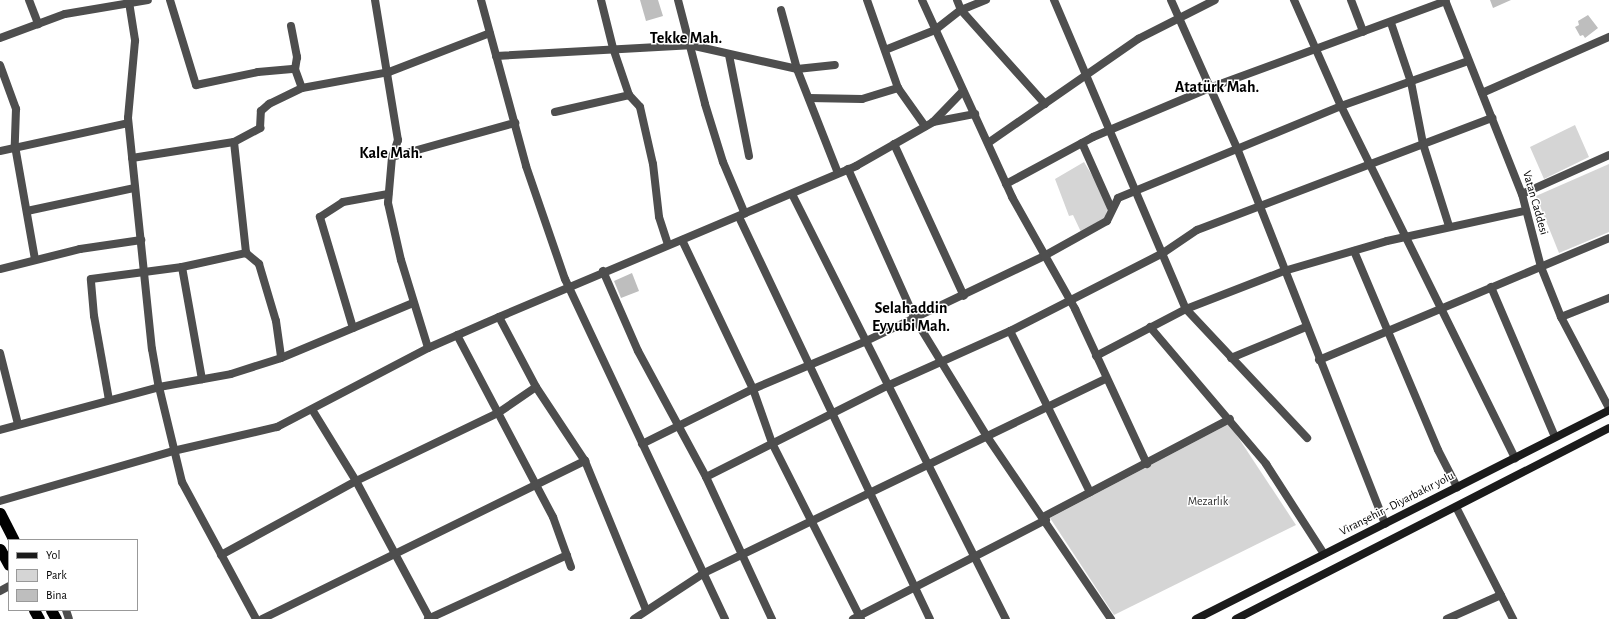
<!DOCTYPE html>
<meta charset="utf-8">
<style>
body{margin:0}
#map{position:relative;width:1609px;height:619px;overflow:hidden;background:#fff;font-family:"Alegreya Sans",sans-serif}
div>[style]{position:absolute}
.green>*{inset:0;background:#d5d5d5}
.building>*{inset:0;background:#bebebe}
.minor>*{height:8px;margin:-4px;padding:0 4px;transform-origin:4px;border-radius:4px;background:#4e4e4e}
.tertiary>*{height:8px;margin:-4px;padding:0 4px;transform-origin:4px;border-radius:4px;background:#4e4e4e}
.secondary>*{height:8px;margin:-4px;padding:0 4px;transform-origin:4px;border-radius:4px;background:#1b1b1b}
.trunk>*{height:11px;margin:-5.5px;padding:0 5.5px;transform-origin:5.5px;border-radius:5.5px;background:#000}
span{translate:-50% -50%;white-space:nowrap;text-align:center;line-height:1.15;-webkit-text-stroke:3px #fff;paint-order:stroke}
.street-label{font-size:12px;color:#000}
.park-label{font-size:12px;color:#2c2c2c}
.district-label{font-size:16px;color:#000;font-weight:700}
.legend{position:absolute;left:8px;top:539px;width:130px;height:72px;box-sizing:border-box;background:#fff;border:1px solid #999;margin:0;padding:5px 7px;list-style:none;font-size:12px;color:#000}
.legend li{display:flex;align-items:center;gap:8px;height:20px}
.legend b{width:20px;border:1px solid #999}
</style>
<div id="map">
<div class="green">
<div style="clip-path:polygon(1575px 125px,1589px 157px,1544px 179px,1530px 147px)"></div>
<div style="clip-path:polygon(1084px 162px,1108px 202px,1106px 217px,1081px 232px,1073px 215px,1069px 216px,1055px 179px)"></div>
<div style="clip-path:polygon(1609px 164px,1609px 232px,1559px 253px,1536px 196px)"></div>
<div style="clip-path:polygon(1227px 425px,1230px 425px,1296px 525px,1114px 615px,1050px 518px)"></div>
</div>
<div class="building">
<div style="clip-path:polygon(640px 0,658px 0,663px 16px,646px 21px)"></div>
<div style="clip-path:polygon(1490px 0,1511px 0,1493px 8px)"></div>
<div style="clip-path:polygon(1588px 15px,1598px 28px,1585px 38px,1583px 35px,1580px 36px,1575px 27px,1579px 25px,1578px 21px)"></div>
<div style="clip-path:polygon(632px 273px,639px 291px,621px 298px,614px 281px)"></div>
</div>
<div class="minor">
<div style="left:29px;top:0;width:26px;rotate:69deg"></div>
<div style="left:170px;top:0;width:89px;rotate:73deg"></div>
<div style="left:196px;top:85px;width:63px;rotate:-11.8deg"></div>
<div style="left:258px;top:72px;width:37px;rotate:-5deg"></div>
<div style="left:375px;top:0;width:142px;rotate:80.7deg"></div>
<div style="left:398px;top:140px;width:18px;rotate:109deg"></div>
<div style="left:392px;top:157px;width:46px;rotate:95deg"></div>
<div style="left:388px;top:203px;width:58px;rotate:77.2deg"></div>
<div style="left:401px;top:260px;width:92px;rotate:72.9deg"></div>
<div style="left:601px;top:0;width:49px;rotate:76deg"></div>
<div style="left:613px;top:48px;width:50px;rotate:71.2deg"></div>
<div style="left:678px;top:0;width:107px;rotate:75.4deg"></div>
<div style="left:705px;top:104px;width:61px;rotate:72.8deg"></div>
<div style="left:723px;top:162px;width:56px;rotate:67.1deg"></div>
<div style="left:867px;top:0;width:93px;rotate:70.6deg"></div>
<div style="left:898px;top:88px;width:47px;rotate:54.6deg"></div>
<div style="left:957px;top:0;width:11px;rotate:68deg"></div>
<div style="left:961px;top:10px;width:126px;rotate:48.2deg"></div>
<div style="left:1054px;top:0;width:336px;rotate:66.9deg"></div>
<div style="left:1186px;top:309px;width:177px;rotate:46.8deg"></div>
<div style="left:1171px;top:0;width:162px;rotate:66deg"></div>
<div style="left:1237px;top:148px;width:404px;rotate:68.5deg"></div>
<div style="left:1294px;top:0;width:116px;rotate:66.1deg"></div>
<div style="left:1341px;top:106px;width:393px;rotate:63.7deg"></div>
<div style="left:1351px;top:0;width:34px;rotate:69deg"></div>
<div style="left:781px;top:10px;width:61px;rotate:74.8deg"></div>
<div style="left:797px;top:69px;width:112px;rotate:68.5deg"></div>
<div style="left:1391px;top:23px;width:62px;rotate:71.3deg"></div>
<div style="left:1411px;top:82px;width:63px;rotate:79deg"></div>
<div style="left:1423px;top:144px;width:86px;rotate:72.4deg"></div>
<div style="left:291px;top:26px;width:32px;rotate:79deg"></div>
<div style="left:297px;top:57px;width:12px;rotate:99deg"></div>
<div style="left:295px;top:69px;width:20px;rotate:70deg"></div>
<div style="left:885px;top:50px;width:54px;rotate:-21.8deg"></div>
<div style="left:935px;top:30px;width:33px;rotate:-38deg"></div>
<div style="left:961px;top:10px;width:27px;rotate:-22deg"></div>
<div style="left:729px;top:55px;width:103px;rotate:78.8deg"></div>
<div style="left:496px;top:56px;width:194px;rotate:-3.2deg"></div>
<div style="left:690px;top:45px;width:110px;rotate:12.6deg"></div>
<div style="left:797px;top:69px;width:38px;rotate:-6deg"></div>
<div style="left:0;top:65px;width:47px;rotate:70deg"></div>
<div style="left:16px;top:109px;width:37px;rotate:92deg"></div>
<div style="left:15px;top:146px;width:115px;rotate:80deg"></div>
<div style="left:1482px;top:93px;width:139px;rotate:-23.8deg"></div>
<div style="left:809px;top:98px;width:53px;rotate:1.1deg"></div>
<div style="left:862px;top:99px;width:38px;rotate:-17deg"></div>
<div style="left:555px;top:112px;width:76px;rotate:-12.9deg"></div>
<div style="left:629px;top:95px;width:16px;rotate:47deg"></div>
<div style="left:640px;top:107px;width:58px;rotate:77.2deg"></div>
<div style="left:653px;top:164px;width:53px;rotate:83.5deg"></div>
<div style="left:659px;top:217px;width:29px;rotate:72deg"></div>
<div style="left:234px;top:142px;width:112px;rotate:83.8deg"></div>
<div style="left:246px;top:253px;width:17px;rotate:40deg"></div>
<div style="left:259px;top:264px;width:59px;rotate:73.4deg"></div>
<div style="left:276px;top:321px;width:37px;rotate:82deg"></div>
<div style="left:281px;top:358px;width:143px;rotate:-22.6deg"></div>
<div style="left:988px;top:143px;width:183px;rotate:-34.7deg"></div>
<div style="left:1138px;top:39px;width:86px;rotate:-26.9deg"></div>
<div style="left:1082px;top:143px;width:73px;rotate:65.9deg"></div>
<div style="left:894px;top:144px;width:167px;rotate:65.3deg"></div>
<div style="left:0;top:151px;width:131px;rotate:-12.3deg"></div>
<div style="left:392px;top:157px;width:128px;rotate:-15.5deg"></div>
<div style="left:132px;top:158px;width:103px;rotate:-8.9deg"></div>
<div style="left:234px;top:142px;width:30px;rotate:-28deg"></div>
<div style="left:260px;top:128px;width:17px;rotate:-87deg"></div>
<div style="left:261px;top:111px;width:11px;rotate:-41deg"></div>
<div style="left:269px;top:104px;width:37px;rotate:-26deg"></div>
<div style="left:302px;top:88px;width:88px;rotate:-10.4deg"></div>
<div style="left:389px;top:72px;width:108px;rotate:-21.1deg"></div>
<div style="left:848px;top:169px;width:164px;rotate:65.9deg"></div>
<div style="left:915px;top:319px;width:140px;rotate:58.5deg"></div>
<div style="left:988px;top:438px;width:219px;rotate:55.8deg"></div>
<div style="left:1006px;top:184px;width:99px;rotate:-28.4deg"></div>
<div style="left:1093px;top:137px;width:129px;rotate:-22.8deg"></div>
<div style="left:1212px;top:87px;width:249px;rotate:-20.2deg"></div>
<div style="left:792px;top:194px;width:476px;rotate:63.3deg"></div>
<div style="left:1522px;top:194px;width:95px;rotate:-24.1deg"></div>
<div style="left:27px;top:211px;width:109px;rotate:-12.1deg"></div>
<div style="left:739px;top:217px;width:445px;rotate:64.6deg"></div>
<div style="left:682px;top:240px;width:165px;rotate:64.5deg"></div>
<div style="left:753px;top:389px;width:57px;rotate:70.6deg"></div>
<div style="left:772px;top:443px;width:197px;rotate:63.2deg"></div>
<div style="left:1354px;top:251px;width:216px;rotate:67.1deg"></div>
<div style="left:1438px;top:450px;width:42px;rotate:62.8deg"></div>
<div style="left:182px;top:267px;width:114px;rotate:79.9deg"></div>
<div style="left:0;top:269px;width:82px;rotate:-14deg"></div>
<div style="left:80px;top:249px;width:62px;rotate:-8.4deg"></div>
<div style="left:603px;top:271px;width:87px;rotate:66.4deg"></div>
<div style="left:638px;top:351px;width:143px;rotate:61.6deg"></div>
<div style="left:706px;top:477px;width:157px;rotate:65.1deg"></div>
<div style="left:1491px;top:287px;width:163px;rotate:66.9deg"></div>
<div style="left:499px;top:317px;width:79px;rotate:62.1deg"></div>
<div style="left:536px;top:387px;width:89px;rotate:56.5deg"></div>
<div style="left:585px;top:461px;width:161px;rotate:67.7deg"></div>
<div style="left:1561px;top:317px;width:52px;rotate:-21.6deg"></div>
<div style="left:1150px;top:327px;width:180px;rotate:49.7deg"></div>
<div style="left:1266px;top:464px;width:107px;rotate:57.2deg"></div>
<div style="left:353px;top:328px;width:116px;rotate:-106.6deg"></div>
<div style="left:320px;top:217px;width:27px;rotate:-33deg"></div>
<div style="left:343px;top:202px;width:46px;rotate:-10.1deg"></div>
<div style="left:1010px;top:331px;width:180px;rotate:63.6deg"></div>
<div style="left:457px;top:335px;width:206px;rotate:62.2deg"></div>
<div style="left:553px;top:517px;width:53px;rotate:70.2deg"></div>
<div style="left:0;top:353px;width:73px;rotate:75.8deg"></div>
<div style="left:1096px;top:356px;width:102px;rotate:-27.6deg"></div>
<div style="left:1186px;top:309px;width:105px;rotate:-21.2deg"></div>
<div style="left:1284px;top:271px;width:107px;rotate:-16.2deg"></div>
<div style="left:1387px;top:241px;width:141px;rotate:-12.3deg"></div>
<div style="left:1231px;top:358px;width:81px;rotate:-22.5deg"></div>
<div style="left:1319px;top:360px;width:315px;rotate:-22.8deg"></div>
<div style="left:109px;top:400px;width:85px;rotate:-100.1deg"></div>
<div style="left:94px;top:316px;width:37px;rotate:-95deg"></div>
<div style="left:91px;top:279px;width:92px;rotate:-7.5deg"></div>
<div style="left:182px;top:267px;width:66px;rotate:-12.3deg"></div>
<div style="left:313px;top:411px;width:82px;rotate:58.4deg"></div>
<div style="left:356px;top:481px;width:157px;rotate:61.8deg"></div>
<div style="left:0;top:430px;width:165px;rotate:-15.1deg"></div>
<div style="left:159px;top:387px;width:73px;rotate:-10.2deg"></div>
<div style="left:231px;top:374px;width:52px;rotate:-17.7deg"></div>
<div style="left:642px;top:444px;width:124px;rotate:-26.4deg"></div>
<div style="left:753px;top:389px;width:121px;rotate:-22.9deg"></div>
<div style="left:864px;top:342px;width:199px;rotate:-25.5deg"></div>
<div style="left:1044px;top:256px;width:72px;rotate:-29.1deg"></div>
<div style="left:1107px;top:221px;width:25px;rotate:-64deg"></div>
<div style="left:1118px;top:198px;width:241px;rotate:-22.4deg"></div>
<div style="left:1341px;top:106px;width:135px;rotate:-19.5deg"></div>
<div style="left:706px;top:477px;width:203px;rotate:-26.7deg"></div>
<div style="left:887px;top:386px;width:135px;rotate:-24.1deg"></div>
<div style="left:1010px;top:331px;width:172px;rotate:-27deg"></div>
<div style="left:1163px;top:253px;width:41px;rotate:-34.1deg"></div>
<div style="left:1197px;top:230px;width:316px;rotate:-20.8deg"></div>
<div style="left:1456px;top:507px;width:126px;rotate:63deg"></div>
<div style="left:1043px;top:517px;width:211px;rotate:-27.7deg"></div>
<div style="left:221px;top:555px;width:154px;rotate:-28.7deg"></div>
<div style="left:356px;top:481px;width:157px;rotate:-25.6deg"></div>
<div style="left:498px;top:413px;width:46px;rotate:-34.4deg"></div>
<div style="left:0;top:591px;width:10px;rotate:-29deg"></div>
<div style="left:66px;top:610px;width:9px;rotate:72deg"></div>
<div style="left:262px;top:619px;width:360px;rotate:-26.1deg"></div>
<div style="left:428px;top:619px;width:153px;rotate:-24.7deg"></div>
<div style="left:634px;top:619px;width:84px;rotate:-33.3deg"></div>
<div style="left:853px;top:619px;width:217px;rotate:-27.2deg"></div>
<div style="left:1447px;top:619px;width:59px;rotate:-24deg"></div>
</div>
<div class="tertiary">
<div style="left:481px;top:0;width:172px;rotate:74.8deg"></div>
<div style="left:526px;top:166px;width:120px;rotate:71deg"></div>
<div style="left:565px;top:279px;width:376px;rotate:64.8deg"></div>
<div style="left:922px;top:0;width:217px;rotate:65.4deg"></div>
<div style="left:1012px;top:197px;width:129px;rotate:60.6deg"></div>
<div style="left:1075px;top:309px;width:171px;rotate:65.1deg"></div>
<div style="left:1445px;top:0;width:209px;rotate:68.4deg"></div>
<div style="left:1522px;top:194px;width:75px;rotate:75.4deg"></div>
<div style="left:1541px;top:267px;width:54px;rotate:68.2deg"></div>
<div style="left:1561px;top:317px;width:103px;rotate:62.2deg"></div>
<div style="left:129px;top:2px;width:39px;rotate:81deg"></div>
<div style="left:135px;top:41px;width:77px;rotate:95.2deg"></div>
<div style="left:128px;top:118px;width:232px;rotate:84.1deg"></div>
<div style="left:152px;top:349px;width:39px;rotate:80deg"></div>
<div style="left:159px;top:387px;width:98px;rotate:76.4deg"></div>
<div style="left:182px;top:482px;width:156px;rotate:61.6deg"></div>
<div style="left:0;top:38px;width:69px;rotate:-20.3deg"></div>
<div style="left:65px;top:14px;width:84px;rotate:-9.6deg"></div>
<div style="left:933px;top:122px;width:43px;rotate:-10.8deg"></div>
<div style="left:0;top:501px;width:180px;rotate:-16.1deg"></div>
<div style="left:173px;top:451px;width:107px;rotate:-13deg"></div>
<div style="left:277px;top:427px;width:170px;rotate:-27.6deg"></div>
<div style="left:428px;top:348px;width:77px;rotate:-23.6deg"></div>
<div style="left:499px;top:317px;width:388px;rotate:-22.9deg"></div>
<div style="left:856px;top:166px;width:89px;rotate:-29.7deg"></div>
<div style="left:933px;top:122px;width:43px;rotate:-45.9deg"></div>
<div style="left:704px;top:573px;width:446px;rotate:-25.8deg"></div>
</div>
<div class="secondary">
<div style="left:1196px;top:619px;width:463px;rotate:-26.8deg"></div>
<div style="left:1236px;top:619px;width:419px;rotate:-27.1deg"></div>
</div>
<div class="trunk">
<div style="left:0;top:513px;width:30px;rotate:63deg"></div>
<div style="left:0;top:549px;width:18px;rotate:61deg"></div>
<div style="left:34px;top:610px;width:10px;rotate:61deg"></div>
<div style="left:51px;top:610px;width:10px;rotate:61deg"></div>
</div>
<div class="street-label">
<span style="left:1535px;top:203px;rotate:74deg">Vatan Caddesi</span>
<span style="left:1397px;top:504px;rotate:-27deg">Viranşehir - Diyarbakır yolu</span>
</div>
<div class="park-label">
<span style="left:1208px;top:502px">Mezarlık</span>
</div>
<div class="district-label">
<span style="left:686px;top:38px">Tekke Mah.</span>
<span style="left:1217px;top:87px">Atatürk Mah.</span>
<span style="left:391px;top:153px">Kale Mah.</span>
<span style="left:911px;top:317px">Selahaddin<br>Eyyubi Mah.</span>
</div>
<ul class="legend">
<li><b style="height:5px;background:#1b1b1b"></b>Yol</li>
<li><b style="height:11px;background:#d5d5d5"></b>Park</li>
<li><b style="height:11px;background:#bebebe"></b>Bina</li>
</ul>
</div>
